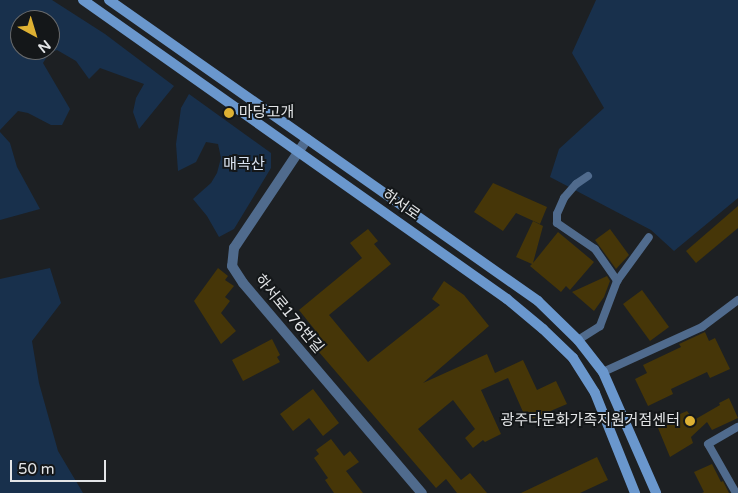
<!DOCTYPE html>
<meta charset="utf-8">
<style>
body{margin:0}
#map{position:relative;width:738px;height:493px;overflow:hidden;background:#1d2023;font-family:"Varela Round","Noto Sans KR",sans-serif}
div>[style]{position:absolute}
.green>*{inset:0;background:#18304c}
.building>*{inset:0;background:#463608}
.lane>*{height:8px;margin:-4px;padding:0 4px;transform-origin:4px;border-radius:4px;background:#506b8d}
.street>*{height:10px;margin:-5px;padding:0 5px;transform-origin:5px;border-radius:5px;background:#506b8d}
.secondary>*{height:10px;margin:-5px;padding:0 5px;transform-origin:5px;border-radius:5px;background:#6a97cd}
.dots>*{width:14px;height:14px;translate:-50% -50%;box-sizing:border-box;border:2px solid #141719;border-radius:50%}
span{translate:-50% -50%;white-space:nowrap;text-align:center;line-height:1.15;-webkit-text-stroke:4px #141719;paint-order:stroke}
.poi-label{font-size:15px;color:#e3e5e7}
.left{translate:0 -50%;text-align:left}
.right{translate:-100% -50%;text-align:right}
.park-label{font-size:15px;color:#dbe5f3}
.street-label{font-size:15px;color:#e3e5e7}
.north{position:absolute;left:10px;top:10px;width:50px;height:50px;box-sizing:border-box;background:#141719;border:1px solid #67696b;border-radius:50%;rotate:141deg;font-size:14px;font-weight:700;line-height:20px;text-align:center;color:#e3e5e7}
.north::after{content:'';display:block;margin:auto;width:18px;height:22px;background:#deb133;clip-path:polygon(50% 0,100% 100%,50% 72%,0 100%)}
.scale{position:absolute;left:10px;top:460px;width:96px;height:22px;box-sizing:border-box;border:2px solid #e3e5e7;border-top:0;padding-left:6px;font-size:15px;line-height:18px;white-space:nowrap;color:#e3e5e7;-webkit-text-stroke:4px #141719;paint-order:stroke}
</style>
<div id="map">
<div class="green">
<div style="clip-path:polygon(evenodd,0 0,52px 0,105px 34px,174px 86px,139px 129px,133px 112px,136px 98px,144px 84px,100px 68px,89px 79px,76px 61px,57px 50px,49px 53px,43px 63px,70px 109px,62px 125px,51px 125px,28px 113px,18px 111px,0 130px,0 0,20px 20px,50px 20px,50px 50px,20px 50px,20px 20px)"></div>
<div style="clip-path:polygon(596px 0,738px 0,738px 198px,674px 251px,651px 230px,550px 177px,559px 149px,604px 108px,572px 53px)"></div>
<div style="clip-path:polygon(189px 94px,271px 153px,271px 168px,234px 229px,219px 237px,207px 216px,193px 199px,211px 183px,217px 173px,221px 158px,218px 144px,206px 142px,196px 162px,178px 171px,176px 144px,181px 108px)"></div>
<div style="clip-path:polygon(0 132px,10px 143px,17px 167px,40px 209px,0 220px)"></div>
<div style="clip-path:polygon(50px 268px,61px 303px,32px 341px,39px 383px,58px 451px,83px 493px,0 493px,0 279px)"></div>
</div>
<div class="building">
<div style="clip-path:polygon(493px 183px,547px 207px,540px 224px,516px 213px,503px 231px,474px 212px)"></div>
<div style="clip-path:polygon(738px 206px,738px 228px,696px 263px,686px 251px)"></div>
<div style="clip-path:polygon(533px 221px,543px 226px,533px 263px,558px 232px,594px 262px,570px 290px,566px 286px,561px 292px,530px 266px,532px 264px,516px 257px)"></div>
<div style="clip-path:polygon(368px 229px,378px 241px,374px 244px,391px 264px,329px 315px,368px 362px,440px 305px,432px 299px,444px 281px,464px 295px,489px 326px,423px 383px,487px 354px,495px 373px,523px 360px,537px 390px,556px 381px,567px 404px,527px 421px,508px 378px,481px 390px,501px 434px,485px 442px,483px 440px,473px 448px,465px 438px,475px 429px,453px 400px,418px 429px,461px 480px,470px 473px,487px 493px,457px 493px,446px 479px,436px 488px,306px 337px,315px 330px,299px 310px,362px 258px,350px 243px)"></div>
<div style="clip-path:polygon(610px 229px,629px 255px,616px 269px,595px 240px)"></div>
<div style="clip-path:polygon(218px 268px,228px 276px,225px 280px,234px 286px,225px 297px,230px 301px,221px 313px,236px 331px,221px 344px,194px 301px)"></div>
<div style="clip-path:polygon(607px 276px,610px 281px,604px 297px,594px 311px,572px 292px)"></div>
<div style="clip-path:polygon(642px 290px,669px 327px,650px 341px,623px 304px)"></div>
<div style="clip-path:polygon(705px 332px,709px 341px,715px 338px,730px 369px,710px 378px,707px 372px,671px 389px,673px 394px,648px 406px,635px 379px,647px 373px,643px 365px,681px 347px,679px 344px)"></div>
<div style="clip-path:polygon(272px 339px,280px 355px,277px 357px,280px 362px,243px 381px,232px 360px)"></div>
<div style="clip-path:polygon(313px 389px,339px 423px,323px 436px,309px 418px,293px 431px,280px 414px)"></div>
<div style="clip-path:polygon(729px 398px,738px 418px,712px 430px,707px 422px,691px 437px,693px 443px,670px 457px,658px 428px,659px 423px,687px 411px,694px 420px,720px 405px,719px 403px)"></div>
<div style="clip-path:polygon(331px 439px,344px 456px,350px 451px,359px 462px,346px 471px,363px 493px,334px 493px,325px 480px,328px 478px,314px 458px,319px 454px,316px 450px)"></div>
<div style="clip-path:polygon(597px 457px,608px 480px,580px 493px,521px 493px)"></div>
<div style="clip-path:polygon(712px 464px,721px 482px,723px 481px,729px 493px,702px 493px,704px 492px,694px 472px)"></div>
</div>
<div class="lane">
<div style="left:588px;top:176px;width:14px;rotate:146deg"></div>
<div style="left:576px;top:184px;width:18px;rotate:131deg"></div>
<div style="left:564px;top:198px;width:17px;rotate:114deg"></div>
<div style="left:557px;top:214px;width:9px;rotate:90deg"></div>
<div style="left:557px;top:223px;width:46px;rotate:34.4deg"></div>
<div style="left:595px;top:249px;width:39px;rotate:55deg"></div>
<div style="left:578px;top:340px;width:26px;rotate:-32deg"></div>
<div style="left:600px;top:326px;width:48px;rotate:-69.3deg"></div>
<div style="left:617px;top:281px;width:54px;rotate:-54deg"></div>
<div style="left:603px;top:372px;width:109px;rotate:-24.4deg"></div>
<div style="left:702px;top:327px;width:45px;rotate:-36.9deg"></div>
<div style="left:736px;top:493px;width:56px;rotate:-119.7deg"></div>
<div style="left:708px;top:444px;width:34px;rotate:-30deg"></div>
</div>
<div class="street">
<div style="left:307px;top:139px;width:131px;rotate:123.8deg"></div>
<div style="left:234px;top:248px;width:18px;rotate:96deg"></div>
<div style="left:232px;top:266px;width:20px;rotate:57deg"></div>
<div style="left:243px;top:283px;width:276px;rotate:49.6deg"></div>
</div>
<div class="secondary">
<div style="left:83px;top:0;width:519px;rotate:35.19deg"></div>
<div style="left:507px;top:299px;width:47px;rotate:39.8deg"></div>
<div style="left:543px;top:329px;width:42px;rotate:44deg"></div>
<div style="left:573px;top:358px;width:41px;rotate:57.8deg"></div>
<div style="left:595px;top:393px;width:108px;rotate:68.2deg"></div>
<div style="left:109px;top:0;width:524px;rotate:35.05deg"></div>
<div style="left:538px;top:301px;width:56px;rotate:44.3deg"></div>
<div style="left:578px;top:340px;width:41px;rotate:52deg"></div>
<div style="left:603px;top:372px;width:132px;rotate:66.3deg"></div>
</div>
<div class="dots">
<div style="left:229px;top:113px;background:#deb133"></div>
<div style="left:690px;top:421px;background:#deb133"></div>
</div>
<div class="poi-label">
<span class="left" style="left:239px;top:113px">마당고개</span>
<span class="right" style="left:680px;top:421px">광주다문화가족지원거점센터</span>
</div>
<div class="park-label">
<span style="left:244px;top:165px">매곡산</span>
</div>
<div class="street-label">
<span style="left:401px;top:205px;rotate:35deg">하서로</span>
<span style="left:289px;top:314px;rotate:50deg">하서로176번길</span>
</div>
<div class="north">N</div>
<div class="scale">50 m</div>
</div>
